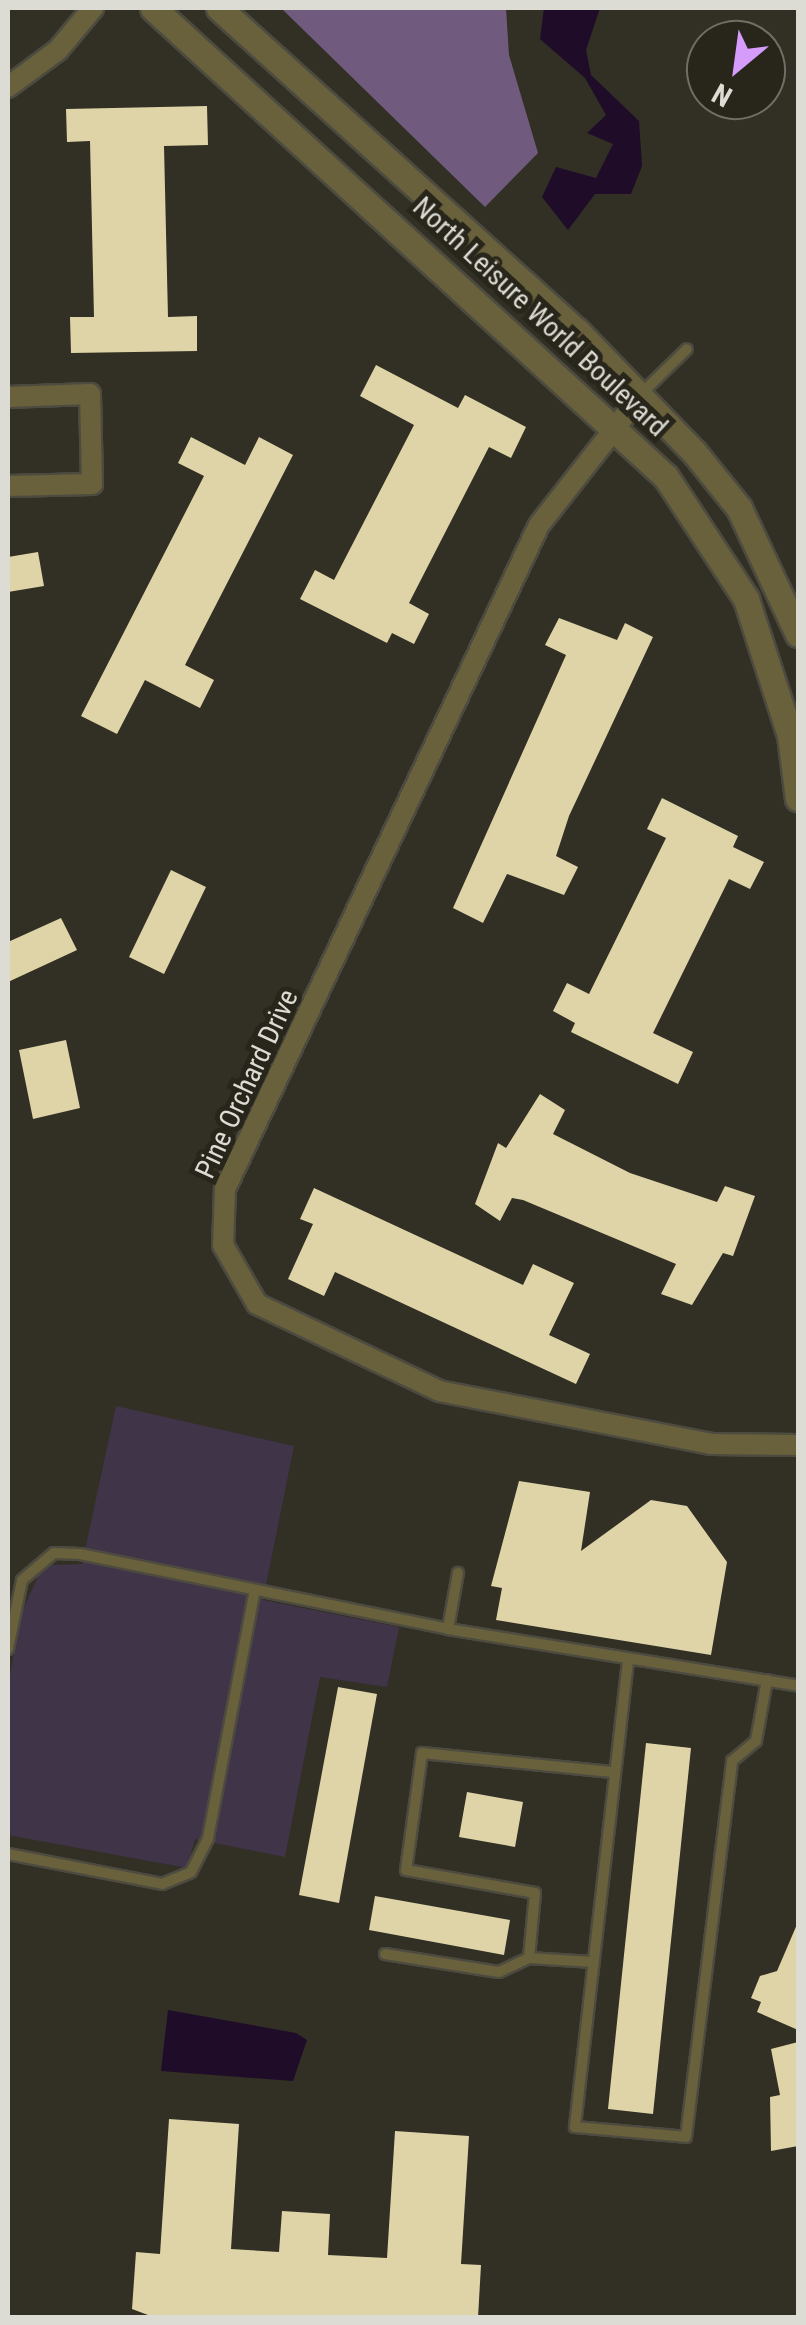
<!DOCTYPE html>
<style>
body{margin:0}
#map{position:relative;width:806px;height:2325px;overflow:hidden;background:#322f24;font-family:"Roboto Condensed",sans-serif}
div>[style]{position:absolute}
.green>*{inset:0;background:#403449}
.forest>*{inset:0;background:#705b7e}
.water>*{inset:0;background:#1e0c29}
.building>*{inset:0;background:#dfd4a8}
.roads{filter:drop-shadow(2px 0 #4d4b40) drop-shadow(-2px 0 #4d4b40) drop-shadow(0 2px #4d4b40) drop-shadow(0 -2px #4d4b40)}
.service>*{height:10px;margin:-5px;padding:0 5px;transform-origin:5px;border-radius:5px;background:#69603c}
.minor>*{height:20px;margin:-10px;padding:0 10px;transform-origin:10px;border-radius:10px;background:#69603c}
.tertiary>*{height:25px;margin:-12.5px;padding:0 12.5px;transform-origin:12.5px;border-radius:12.5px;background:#69603c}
span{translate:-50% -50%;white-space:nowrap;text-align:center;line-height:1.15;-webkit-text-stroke:10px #28261b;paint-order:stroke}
.street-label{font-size:28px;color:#dcdbd4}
.frame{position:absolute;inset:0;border:10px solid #dcdbd4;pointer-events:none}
.north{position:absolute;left:686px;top:20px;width:100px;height:100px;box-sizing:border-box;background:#28261b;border:2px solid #706e65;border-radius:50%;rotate:209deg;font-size:28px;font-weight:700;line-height:40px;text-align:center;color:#dcdbd4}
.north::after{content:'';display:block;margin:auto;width:35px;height:45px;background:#d59cfb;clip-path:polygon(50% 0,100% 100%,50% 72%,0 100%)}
</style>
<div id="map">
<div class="green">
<div style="clip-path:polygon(116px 1406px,294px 1446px,263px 1600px,399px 1627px,387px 1687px,320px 1677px,285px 1857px,195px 1839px,187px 1868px,8px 1835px,8px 1686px,21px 1614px,38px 1576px,52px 1565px,82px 1564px)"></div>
</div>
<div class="forest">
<div style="clip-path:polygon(281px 8px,506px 8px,509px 55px,538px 153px,485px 207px)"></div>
</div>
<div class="water">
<div style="clip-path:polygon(544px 8px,600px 8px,586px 50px,591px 75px,639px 121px,642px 166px,631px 194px,595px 194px,568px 230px,542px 197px,556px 167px,596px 178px,613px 144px,587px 133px,606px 115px,585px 78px,540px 39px)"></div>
<div style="clip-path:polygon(168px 2010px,296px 2033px,307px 2040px,293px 2081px,161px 2071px)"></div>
</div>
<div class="building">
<div style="clip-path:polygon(207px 106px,208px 145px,164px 146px,168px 317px,197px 316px,197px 351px,71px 353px,70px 317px,94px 317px,90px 141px,67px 142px,66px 109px)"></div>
<div style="clip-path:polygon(376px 365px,458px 408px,465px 395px,526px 427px,511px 458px,489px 447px,409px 603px,429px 614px,414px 644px,392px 633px,387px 643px,300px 599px,315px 570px,334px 580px,414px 425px,360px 396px)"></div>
<div style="clip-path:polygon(191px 437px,245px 465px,259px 437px,293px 455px,185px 665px,214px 680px,200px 708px,145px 680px,117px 734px,81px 716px,204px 476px,178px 463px)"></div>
<div style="clip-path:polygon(38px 552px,44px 586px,8px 592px,8px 557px)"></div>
<div style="clip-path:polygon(559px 618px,617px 640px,625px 623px,653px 637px,569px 816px,556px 856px,578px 867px,564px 895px,507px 874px,483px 923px,453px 908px,566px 655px,545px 645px)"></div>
<div style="clip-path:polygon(662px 798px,738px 836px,733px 847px,764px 862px,750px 889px,729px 879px,653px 1033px,693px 1052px,678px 1084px,571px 1032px,575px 1023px,553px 1011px,567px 983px,589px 994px,666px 838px,647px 829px)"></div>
<div style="clip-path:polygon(171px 870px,206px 887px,164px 974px,129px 957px)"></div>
<div style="clip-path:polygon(61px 918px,77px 950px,8px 982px,8px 942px)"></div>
<div style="clip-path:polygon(66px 1040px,80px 1108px,33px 1119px,19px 1050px)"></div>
<div style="clip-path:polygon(540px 1094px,565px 1110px,553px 1134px,630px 1173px,717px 1202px,725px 1186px,755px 1196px,733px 1256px,723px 1253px,692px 1305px,661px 1294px,676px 1264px,523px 1200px,512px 1198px,500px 1221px,475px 1204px,498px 1143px,506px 1148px)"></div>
<div style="clip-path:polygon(314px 1188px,523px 1285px,533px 1264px,574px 1283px,549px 1335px,590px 1354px,576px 1384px,335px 1272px,324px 1296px,288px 1279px,313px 1224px,300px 1219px)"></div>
<div style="clip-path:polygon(519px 1481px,590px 1492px,581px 1551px,651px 1500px,687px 1506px,727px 1562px,711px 1655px,496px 1620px,502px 1588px,491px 1586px)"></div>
<div style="clip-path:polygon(338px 1687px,377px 1694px,339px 1903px,299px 1895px)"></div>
<div style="clip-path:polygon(646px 1743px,691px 1748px,653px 2114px,608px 2109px)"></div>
<div style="clip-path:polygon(467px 1792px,523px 1802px,515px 1847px,459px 1837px)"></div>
<div style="clip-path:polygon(375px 1896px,510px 1920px,504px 1955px,369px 1930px)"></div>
<div style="clip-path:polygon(798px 1922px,798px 2030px,757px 2012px,761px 2002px,751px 1998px,760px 1976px,777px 1971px)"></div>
<div style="clip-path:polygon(798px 2042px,798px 2146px,771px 2151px,770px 2097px,780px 2095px,771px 2049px)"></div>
<div style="clip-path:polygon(169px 2119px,239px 2124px,231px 2249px,279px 2252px,282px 2211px,330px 2214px,328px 2255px,387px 2258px,395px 2131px,469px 2136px,461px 2264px,481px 2265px,478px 2318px,156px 2318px,132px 2309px,136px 2252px,160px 2254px)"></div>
</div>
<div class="roads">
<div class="service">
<div style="left:641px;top:394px;width:64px;rotate:-44.4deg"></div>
<div style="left:448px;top:1629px;width:57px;rotate:-79.9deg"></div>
<div style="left:8px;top:1649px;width:70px;rotate:-78.5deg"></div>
<div style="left:22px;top:1580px;width:42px;rotate:-40.2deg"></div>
<div style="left:54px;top:1553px;width:26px;rotate:2deg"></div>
<div style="left:80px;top:1554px;width:376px;rotate:11.5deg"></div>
<div style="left:448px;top:1629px;width:355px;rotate:9.2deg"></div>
<div style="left:628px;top:1661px;width:469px;rotate:96.5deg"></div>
<div style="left:575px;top:2127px;width:111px;rotate:5.1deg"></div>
<div style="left:686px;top:2137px;width:379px;rotate:-83deg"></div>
<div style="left:732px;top:1761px;width:31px;rotate:-40deg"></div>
<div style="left:756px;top:1741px;width:62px;rotate:-79.8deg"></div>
<div style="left:8px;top:1854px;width:157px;rotate:11deg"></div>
<div style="left:162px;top:1884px;width:31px;rotate:-22deg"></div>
<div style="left:191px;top:1872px;width:38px;rotate:-63deg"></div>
<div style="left:208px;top:1838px;width:252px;rotate:-79.3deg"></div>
<div style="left:385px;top:1954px;width:115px;rotate:9deg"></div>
<div style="left:499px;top:1972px;width:33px;rotate:-25deg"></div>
<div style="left:529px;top:1958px;width:64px;rotate:3.6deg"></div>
<div style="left:529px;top:1958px;width:65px;rotate:-84.7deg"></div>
<div style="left:535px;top:1893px;width:131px;rotate:-169.9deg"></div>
<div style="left:406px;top:1870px;width:118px;rotate:-82.2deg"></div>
<div style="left:422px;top:1753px;width:193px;rotate:5.7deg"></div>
</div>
<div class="minor">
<div style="left:8px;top:87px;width:62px;rotate:-36.5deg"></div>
<div style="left:58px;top:50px;width:55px;rotate:-50.2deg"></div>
<div style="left:641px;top:395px;width:165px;rotate:128.1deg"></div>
<div style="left:539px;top:525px;width:735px;rotate:115.31deg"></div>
<div style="left:225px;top:1189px;width:56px;rotate:92deg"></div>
<div style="left:223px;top:1245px;width:68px;rotate:60deg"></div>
<div style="left:257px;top:1304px;width:202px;rotate:25.5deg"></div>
<div style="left:439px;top:1391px;width:277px;rotate:11deg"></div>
<div style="left:711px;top:1444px;width:87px;rotate:0.7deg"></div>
<div style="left:8px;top:397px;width:82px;rotate:-2.1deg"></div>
<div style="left:90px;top:394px;width:90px;rotate:88.7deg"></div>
<div style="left:92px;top:484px;width:84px;rotate:178.6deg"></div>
</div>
<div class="tertiary">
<div style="left:153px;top:8px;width:695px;rotate:42.43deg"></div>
<div style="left:666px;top:477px;width:146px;rotate:56.7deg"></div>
<div style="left:746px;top:599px;width:143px;rotate:72.1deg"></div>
<div style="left:790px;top:735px;width:64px;rotate:82.9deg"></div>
<div style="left:219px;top:8px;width:482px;rotate:42.1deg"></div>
<div style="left:577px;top:331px;width:168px;rotate:46deg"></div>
<div style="left:694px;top:452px;width:72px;rotate:51.2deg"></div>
<div style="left:739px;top:508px;width:139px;rotate:64.9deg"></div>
</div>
</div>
<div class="street-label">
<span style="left:540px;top:317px;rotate:43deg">North Leisure World Boulevard</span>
<span style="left:247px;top:1084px;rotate:-65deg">Pine Orchard Drive</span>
</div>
<div class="frame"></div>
<div class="north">N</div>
</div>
